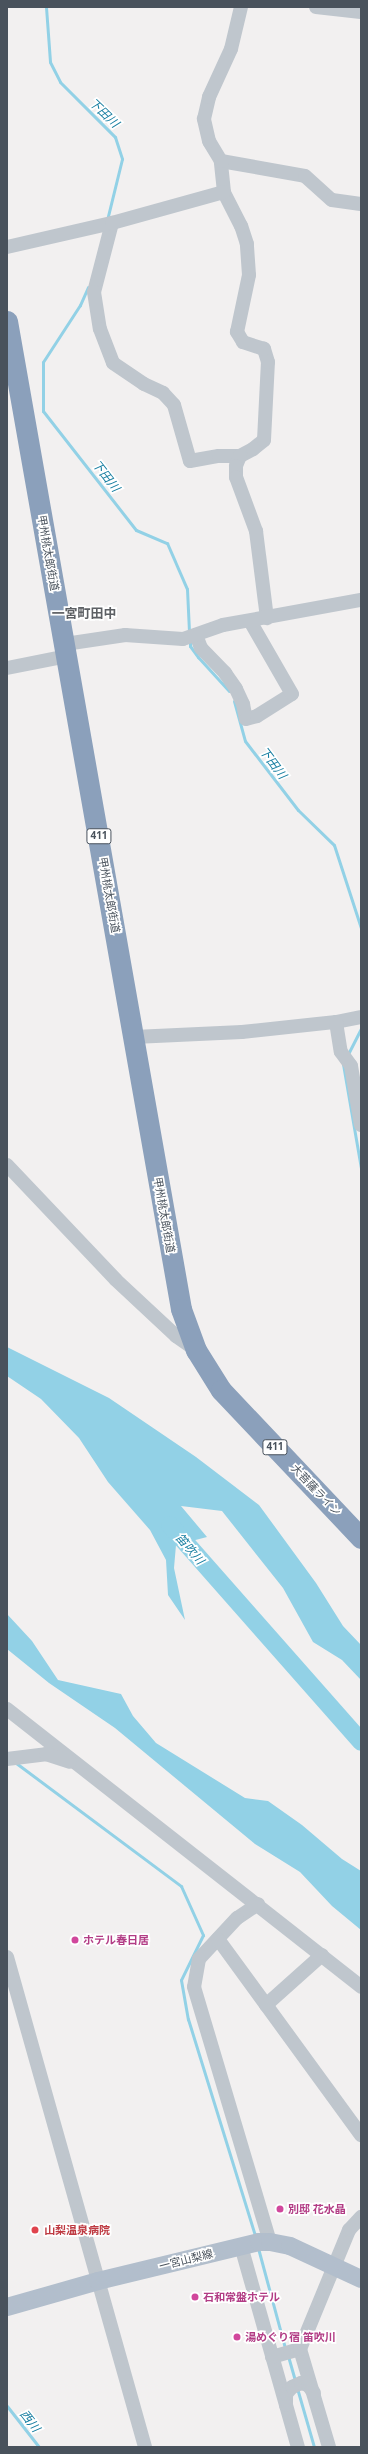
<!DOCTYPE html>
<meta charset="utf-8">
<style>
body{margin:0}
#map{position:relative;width:368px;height:2454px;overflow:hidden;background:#f2f0f0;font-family:"Open Sans","Noto Sans JP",sans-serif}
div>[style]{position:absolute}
.water>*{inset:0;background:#92d1e6}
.stream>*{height:3px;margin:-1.5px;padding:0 1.5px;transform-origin:1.5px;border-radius:1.5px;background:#92d1e6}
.river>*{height:18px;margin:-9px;padding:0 9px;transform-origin:9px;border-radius:9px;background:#92d1e6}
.minor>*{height:14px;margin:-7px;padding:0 7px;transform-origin:7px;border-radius:7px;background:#bfc6cd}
.major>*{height:18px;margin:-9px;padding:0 9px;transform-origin:9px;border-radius:9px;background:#b2becc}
.highway>*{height:21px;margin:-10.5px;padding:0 10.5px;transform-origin:10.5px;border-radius:10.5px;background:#8ba0bb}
.dots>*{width:11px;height:11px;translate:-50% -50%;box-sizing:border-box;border:2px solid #fff;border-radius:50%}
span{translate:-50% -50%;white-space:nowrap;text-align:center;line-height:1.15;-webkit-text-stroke:3.5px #fff;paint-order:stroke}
.shield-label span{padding:1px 3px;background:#fff;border:1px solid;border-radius:3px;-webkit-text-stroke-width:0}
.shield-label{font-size:10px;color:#49525c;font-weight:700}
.street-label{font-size:11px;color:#49525c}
.hotel-label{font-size:11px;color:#b23c85;font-weight:700}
.left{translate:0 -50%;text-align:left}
.health-label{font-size:11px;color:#be3a42;font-weight:700}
.water-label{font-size:12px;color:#177ea1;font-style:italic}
.quarter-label{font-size:13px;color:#5d6064;font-weight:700}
.frame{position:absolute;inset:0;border:8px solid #49525c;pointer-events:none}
</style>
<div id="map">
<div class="water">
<div style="clip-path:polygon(7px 1347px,109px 1398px,196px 1457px,259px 1505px,316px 1583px,343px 1626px,361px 1645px,361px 1680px,342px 1660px,313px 1642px,283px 1588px,222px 1511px,181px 1506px,207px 1537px,176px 1545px,174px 1568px,185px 1620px,168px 1595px,166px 1560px,150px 1530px,108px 1482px,79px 1438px,41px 1399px,7px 1376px)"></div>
<div style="clip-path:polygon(7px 1614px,32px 1641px,58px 1680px,121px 1694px,133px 1716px,156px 1743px,245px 1798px,268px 1801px,302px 1825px,342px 1859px,361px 1871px,361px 1930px,332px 1906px,300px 1872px,255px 1844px,115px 1728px,49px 1683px,7px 1649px)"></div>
</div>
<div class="stream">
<div style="left:46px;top:7px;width:55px;rotate:85.8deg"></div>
<div style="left:50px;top:62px;width:22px;rotate:63deg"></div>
<div style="left:60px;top:82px;width:78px;rotate:45deg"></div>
<div style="left:115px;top:137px;width:23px;rotate:72deg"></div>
<div style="left:122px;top:159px;width:63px;rotate:103.8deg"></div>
<div style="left:88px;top:287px;width:20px;rotate:114deg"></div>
<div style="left:80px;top:305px;width:68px;rotate:123deg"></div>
<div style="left:43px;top:362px;width:49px;rotate:90deg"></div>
<div style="left:43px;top:411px;width:151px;rotate:52deg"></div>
<div style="left:136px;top:530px;width:34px;rotate:23deg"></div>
<div style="left:167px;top:543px;width:50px;rotate:66.5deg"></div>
<div style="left:187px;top:589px;width:43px;rotate:87.3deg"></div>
<div style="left:190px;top:642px;width:4px;rotate:90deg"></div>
<div style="left:190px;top:646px;width:14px;rotate:54deg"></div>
<div style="left:198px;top:657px;width:46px;rotate:47.6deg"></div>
<div style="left:234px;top:701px;width:41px;rotate:74.6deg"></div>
<div style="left:245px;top:741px;width:87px;rotate:52.5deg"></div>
<div style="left:298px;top:810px;width:50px;rotate:44.2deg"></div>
<div style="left:334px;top:845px;width:87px;rotate:72deg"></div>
<div style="left:348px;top:1054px;width:28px;rotate:-63deg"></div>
<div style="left:343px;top:1064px;width:106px;rotate:80.2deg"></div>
<div style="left:16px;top:1763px;width:206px;rotate:36.7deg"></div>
<div style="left:181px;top:1886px;width:54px;rotate:65.8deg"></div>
<div style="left:203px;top:1935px;width:50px;rotate:116.1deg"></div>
<div style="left:181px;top:1980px;width:40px;rotate:80deg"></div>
<div style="left:188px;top:2019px;width:227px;rotate:72.8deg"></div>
<div style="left:258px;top:2248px;width:104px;rotate:74.9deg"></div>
<div style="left:288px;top:2356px;width:26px;rotate:74deg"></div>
<div style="left:297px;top:2388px;width:61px;rotate:73.9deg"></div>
<div style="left:7px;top:2406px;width:52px;rotate:52deg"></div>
</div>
<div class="river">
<div style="left:170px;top:1525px;width:289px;rotate:48.6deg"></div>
</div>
<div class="minor">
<div style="left:316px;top:7px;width:45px;rotate:6.3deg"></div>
<div style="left:221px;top:161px;width:85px;rotate:10.1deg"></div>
<div style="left:305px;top:176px;width:36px;rotate:42deg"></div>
<div style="left:332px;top:200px;width:29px;rotate:8deg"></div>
<div style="left:112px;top:223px;width:71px;rotate:104.6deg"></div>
<div style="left:94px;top:292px;width:37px;rotate:81deg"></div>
<div style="left:100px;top:329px;width:36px;rotate:69deg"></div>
<div style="left:113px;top:363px;width:37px;rotate:34deg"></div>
<div style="left:144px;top:384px;width:21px;rotate:25deg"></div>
<div style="left:163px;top:393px;width:16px;rotate:47deg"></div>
<div style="left:174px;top:405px;width:58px;rotate:74.1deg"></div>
<div style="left:190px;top:461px;width:29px;rotate:-10deg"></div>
<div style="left:219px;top:456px;width:21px"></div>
<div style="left:240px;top:456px;width:15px;rotate:-28deg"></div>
<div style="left:253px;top:449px;width:14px;rotate:-39deg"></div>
<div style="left:264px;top:440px;width:78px;rotate:-87.1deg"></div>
<div style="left:268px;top:362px;width:14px;rotate:-107deg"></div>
<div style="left:264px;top:349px;width:22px;rotate:-162deg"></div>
<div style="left:243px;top:342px;width:12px;rotate:-121deg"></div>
<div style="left:237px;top:332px;width:58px;rotate:-78.1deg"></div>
<div style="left:249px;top:275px;width:31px;rotate:-94deg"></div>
<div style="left:247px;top:244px;width:19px;rotate:-108deg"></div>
<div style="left:241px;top:226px;width:38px;rotate:-117deg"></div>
<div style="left:224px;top:192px;width:31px;rotate:-96deg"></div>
<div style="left:221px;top:161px;width:23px;rotate:-121deg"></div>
<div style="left:209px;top:141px;width:23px;rotate:-103deg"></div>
<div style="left:204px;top:119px;width:23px;rotate:-77deg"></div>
<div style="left:209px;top:97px;width:53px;rotate:-65.4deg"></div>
<div style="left:231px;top:49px;width:43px;rotate:-76.6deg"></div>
<div style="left:7px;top:247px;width:108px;rotate:-12.9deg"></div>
<div style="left:112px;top:223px;width:116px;rotate:-15.5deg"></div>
<div style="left:240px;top:456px;width:11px;rotate:112deg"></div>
<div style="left:236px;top:466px;width:11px;rotate:90deg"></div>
<div style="left:236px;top:477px;width:58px;rotate:69.7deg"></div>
<div style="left:256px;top:531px;width:88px;rotate:82.8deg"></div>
<div style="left:196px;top:635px;width:14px;rotate:69deg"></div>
<div style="left:201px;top:648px;width:35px;rotate:46deg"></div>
<div style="left:225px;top:673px;width:19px;rotate:55deg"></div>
<div style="left:236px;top:689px;width:17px;rotate:65deg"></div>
<div style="left:243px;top:704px;width:15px;rotate:79deg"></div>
<div style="left:246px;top:719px;width:11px;rotate:-15deg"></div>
<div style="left:257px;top:716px;width:41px;rotate:-32.2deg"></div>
<div style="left:292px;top:694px;width:84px;rotate:-119.9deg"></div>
<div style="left:65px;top:644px;width:61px;rotate:-8.5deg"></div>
<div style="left:125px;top:635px;width:58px;rotate:3.9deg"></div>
<div style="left:183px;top:639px;width:42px;rotate:-19.3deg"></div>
<div style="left:223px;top:625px;width:140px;rotate:-10.3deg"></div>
<div style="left:7px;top:668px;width:61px;rotate:-11.3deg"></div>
<div style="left:336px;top:1022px;width:25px;rotate:-11deg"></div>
<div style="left:134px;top:1037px;width:108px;rotate:-2.7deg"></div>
<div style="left:242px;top:1032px;width:95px;rotate:-6.1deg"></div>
<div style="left:336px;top:1022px;width:30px;rotate:81deg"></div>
<div style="left:341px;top:1052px;width:17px;rotate:54deg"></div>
<div style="left:351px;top:1066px;width:60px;rotate:80.4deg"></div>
<div style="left:7px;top:1165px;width:158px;rotate:46.5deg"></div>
<div style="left:116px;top:1280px;width:82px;rotate:43deg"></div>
<div style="left:176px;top:1336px;width:24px;rotate:35deg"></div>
<div style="left:7px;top:1709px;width:450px;rotate:38.1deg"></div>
<div style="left:7px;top:1759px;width:39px;rotate:-7deg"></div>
<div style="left:46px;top:1754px;width:25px;rotate:18deg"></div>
<div style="left:258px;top:1904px;width:25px;rotate:146deg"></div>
<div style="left:237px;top:1918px;width:56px;rotate:132.8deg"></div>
<div style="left:199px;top:1959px;width:28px;rotate:100deg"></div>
<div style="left:194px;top:1987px;width:266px;rotate:73.4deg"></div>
<div style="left:218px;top:1939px;width:243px;rotate:53.9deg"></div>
<div style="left:7px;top:1957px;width:509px;rotate:74.27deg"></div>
<div style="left:266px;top:2005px;width:75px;rotate:-41.8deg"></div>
<div style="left:241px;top:2246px;width:209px;rotate:74.2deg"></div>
<div style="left:272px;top:2357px;width:29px;rotate:-16deg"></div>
<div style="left:286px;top:2405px;width:11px;rotate:-90deg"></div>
<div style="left:286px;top:2394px;width:9px;rotate:-49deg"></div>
<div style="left:292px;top:2387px;width:10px;rotate:-24deg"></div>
<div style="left:301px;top:2383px;width:7px;rotate:16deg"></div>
<div style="left:308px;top:2385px;width:10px;rotate:53deg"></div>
<div style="left:329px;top:2447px;width:102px;rotate:-106.5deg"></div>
<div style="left:300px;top:2349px;width:129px;rotate:-67.6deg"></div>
<div style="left:349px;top:2230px;width:18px;rotate:-47deg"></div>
</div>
<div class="major">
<div style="left:7px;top:2307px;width:95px;rotate:-15.9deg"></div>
<div style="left:98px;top:2281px;width:166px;rotate:-13.6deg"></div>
<div style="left:259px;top:2242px;width:11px"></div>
<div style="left:270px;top:2242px;width:20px;rotate:11deg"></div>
<div style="left:290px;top:2246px;width:78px;rotate:24.9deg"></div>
</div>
<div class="highway">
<div style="left:7px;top:321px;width:1003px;rotate:80.01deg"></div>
<div style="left:181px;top:1309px;width:44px;rotate:69.9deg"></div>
<div style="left:196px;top:1350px;width:47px;rotate:58deg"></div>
<div style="left:221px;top:1390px;width:204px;rotate:46.6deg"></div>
</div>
<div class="dots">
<div style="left:75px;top:1940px;background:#d1479c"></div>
<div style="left:280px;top:2209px;background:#d1479c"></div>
<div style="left:35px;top:2230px;background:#e0444e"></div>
<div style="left:195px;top:2297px;background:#d1479c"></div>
<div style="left:237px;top:2337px;background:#d1479c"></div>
</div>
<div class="shield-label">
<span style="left:99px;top:836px">411</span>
<span style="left:275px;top:1447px">411</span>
</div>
<div class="street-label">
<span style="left:48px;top:553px;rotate:80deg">甲州桃太郎街道</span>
<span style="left:109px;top:895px;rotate:80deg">甲州桃太郎街道</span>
<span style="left:164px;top:1215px;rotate:80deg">甲州桃太郎街道</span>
<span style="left:316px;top:1490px;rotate:46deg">大菩薩ライン</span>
<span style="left:186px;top:2260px;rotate:-14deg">一宮山梨線</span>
</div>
<div class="hotel-label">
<span class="left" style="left:83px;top:1940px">ホテル春日居</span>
<span class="left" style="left:288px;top:2209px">別邸 花水晶</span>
<span class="left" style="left:203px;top:2297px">石和常盤ホテル</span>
<span class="left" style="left:245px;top:2337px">湯めぐり宿 笛吹川</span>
</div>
<div class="health-label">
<span class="left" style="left:44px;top:2230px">山梨温泉病院</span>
</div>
<div class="water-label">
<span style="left:104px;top:113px;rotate:44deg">下田川</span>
<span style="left:106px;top:476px;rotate:52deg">下田川</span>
<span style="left:273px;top:763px;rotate:53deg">下田川</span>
<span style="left:190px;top:1549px;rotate:49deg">笛吹川</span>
<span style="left:30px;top:2421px;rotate:52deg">西川</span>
</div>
<div class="quarter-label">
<span style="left:84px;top:613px">一宮町田中</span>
</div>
<div class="frame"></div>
</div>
